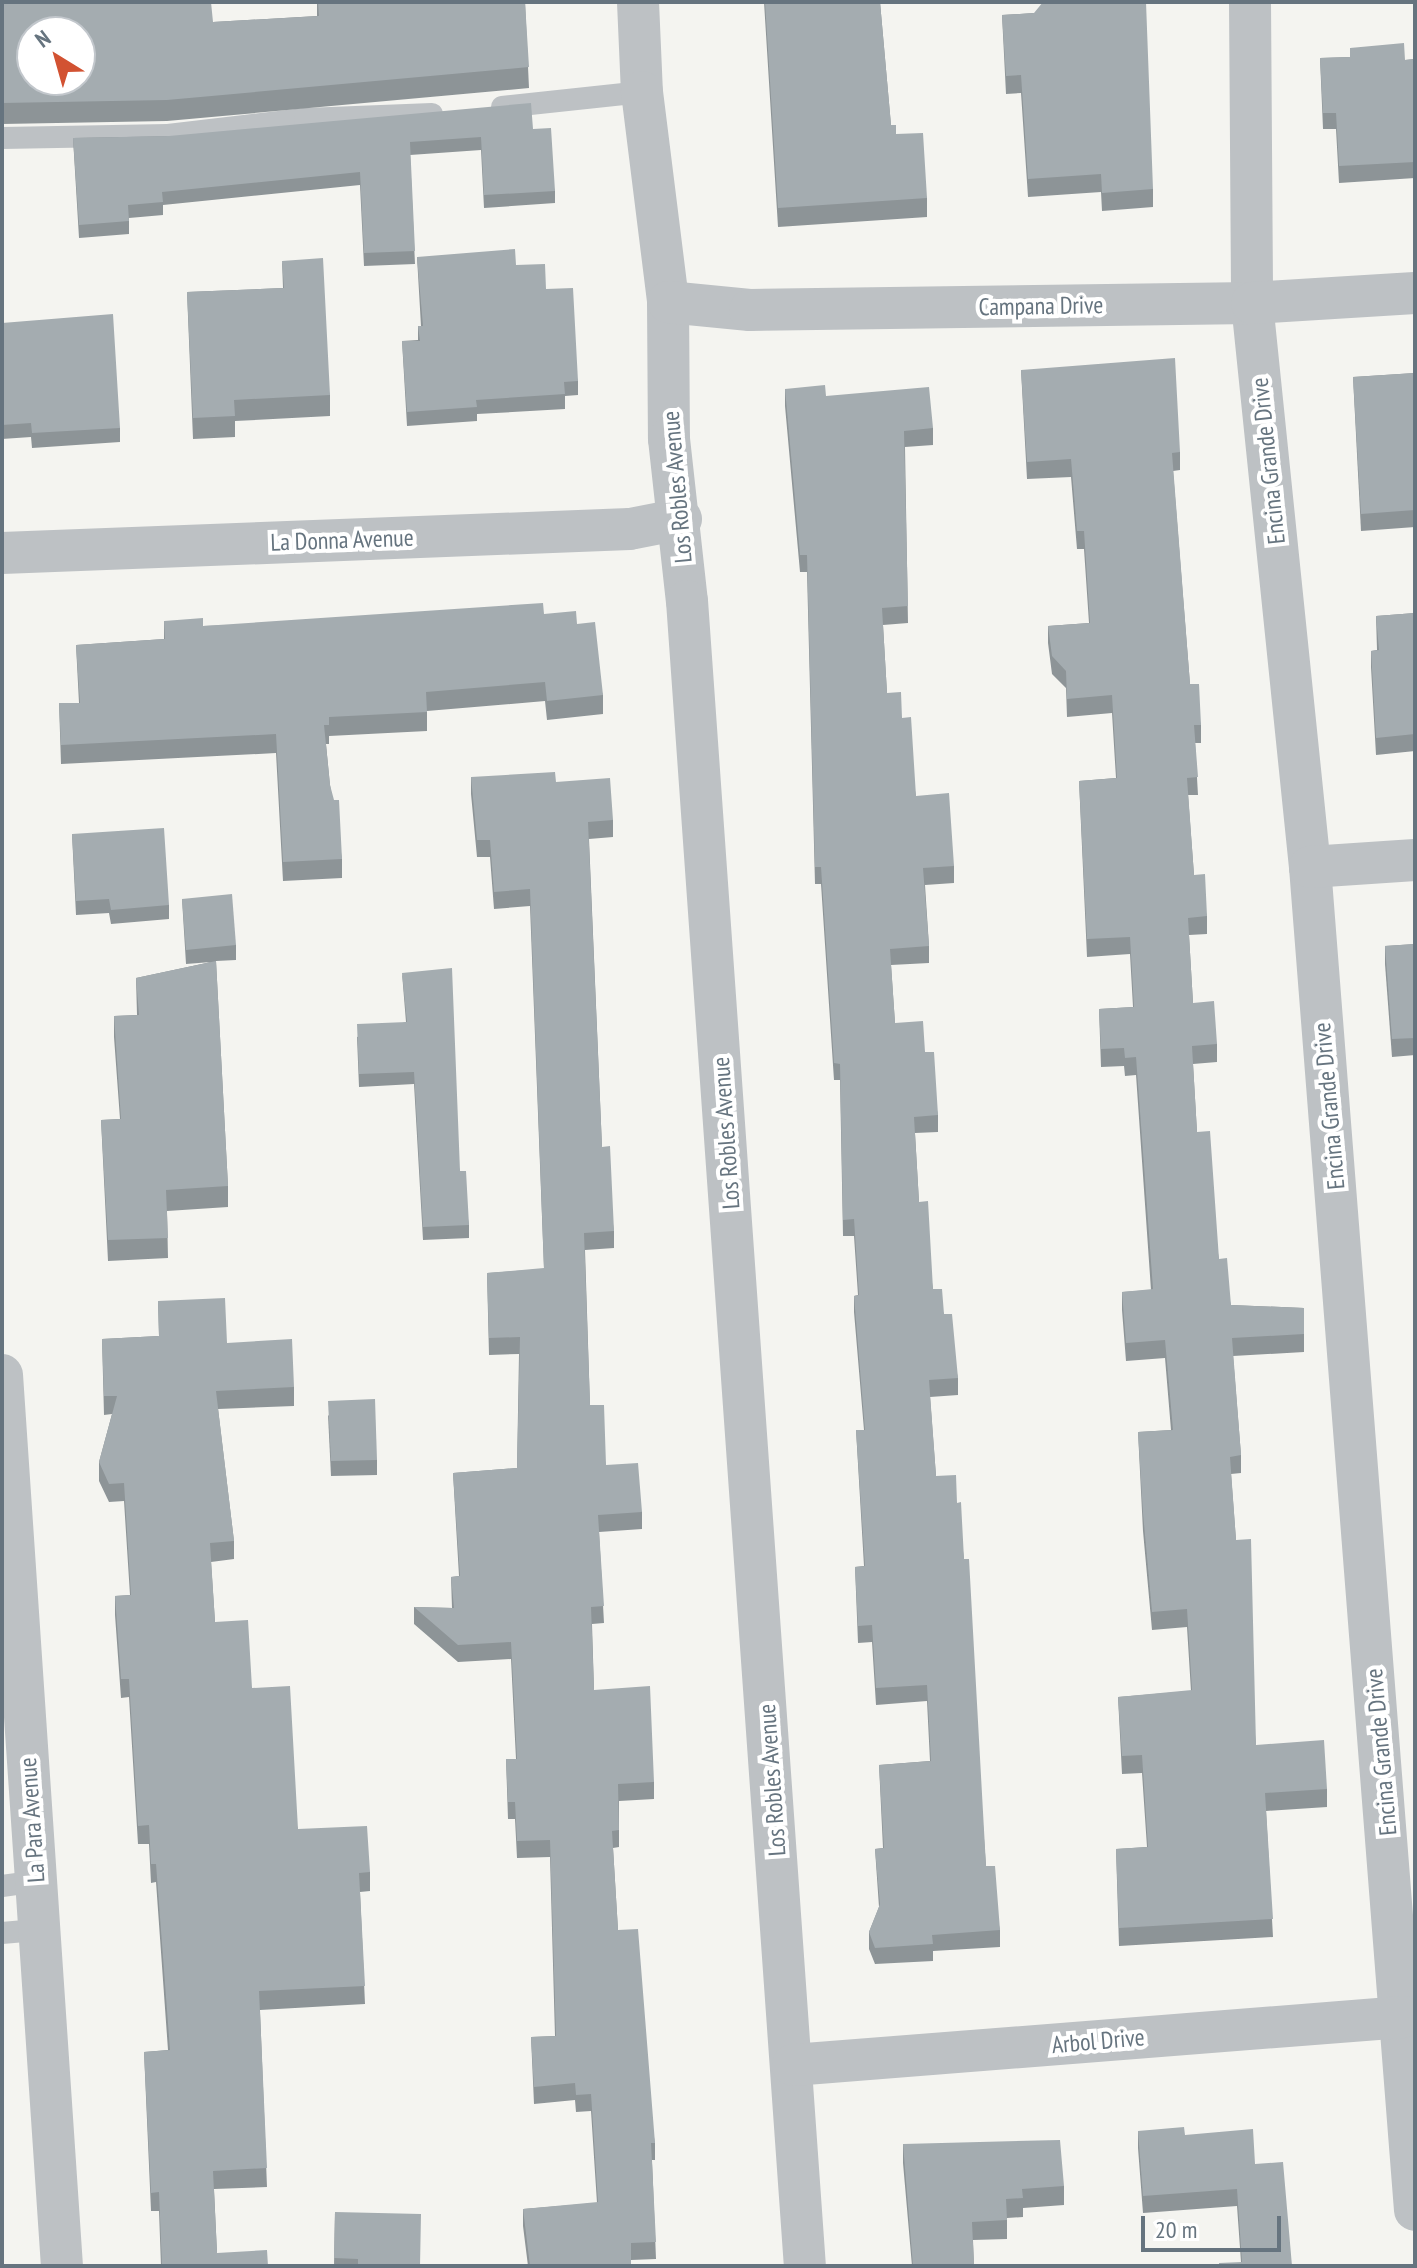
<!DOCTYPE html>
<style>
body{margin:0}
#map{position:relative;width:1417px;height:2268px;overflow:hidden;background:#f4f4f0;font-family:"PT Sans Narrow",sans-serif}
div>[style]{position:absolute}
.lane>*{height:22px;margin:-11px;padding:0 11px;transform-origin:11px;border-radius:11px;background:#bdc1c4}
.street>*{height:42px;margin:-21px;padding:0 21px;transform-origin:21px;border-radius:21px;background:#bdc1c4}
.wall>*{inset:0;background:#8d9497}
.building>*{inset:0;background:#a4acb0}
span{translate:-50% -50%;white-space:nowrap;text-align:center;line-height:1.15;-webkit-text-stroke:8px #fff;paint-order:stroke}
.street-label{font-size:24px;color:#66747f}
.frame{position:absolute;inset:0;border:4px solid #66747f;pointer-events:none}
.north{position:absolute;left:16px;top:16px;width:80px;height:80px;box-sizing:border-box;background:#fff;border:2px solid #c2c7cc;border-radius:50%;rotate:323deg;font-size:22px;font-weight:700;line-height:32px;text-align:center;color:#66747f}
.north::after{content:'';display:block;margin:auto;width:28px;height:36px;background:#d25232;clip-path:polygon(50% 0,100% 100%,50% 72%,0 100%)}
.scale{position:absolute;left:1141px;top:2216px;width:140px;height:36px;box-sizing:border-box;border:4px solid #66747f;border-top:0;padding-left:10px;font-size:24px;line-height:28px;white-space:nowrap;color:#66747f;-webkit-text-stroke:6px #fff;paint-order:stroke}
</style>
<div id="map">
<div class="lane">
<div style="left:502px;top:107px;width:141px;rotate:-6.1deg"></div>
<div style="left:2px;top:138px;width:166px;rotate:-1deg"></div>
<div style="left:168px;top:135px;width:138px;rotate:-6.7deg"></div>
<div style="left:305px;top:119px;width:127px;rotate:-2.3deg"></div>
<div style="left:2px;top:1886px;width:34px;rotate:-8deg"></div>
<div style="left:2px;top:1933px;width:37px;rotate:-5deg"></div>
</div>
<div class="street">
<div style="left:638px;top:2px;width:90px;rotate:87.5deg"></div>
<div style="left:642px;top:92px;width:212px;rotate:82.9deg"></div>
<div style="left:668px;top:302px;width:137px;rotate:89.6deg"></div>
<div style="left:669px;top:439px;width:163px;rotate:83.7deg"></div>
<div style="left:687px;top:601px;width:1669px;rotate:85.95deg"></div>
<div style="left:1250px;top:2px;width:301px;rotate:89.6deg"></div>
<div style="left:1252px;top:303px;width:567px;rotate:84.13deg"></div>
<div style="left:1310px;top:867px;width:1347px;rotate:85.53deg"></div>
<div style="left:668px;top:302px;width:82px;rotate:5.6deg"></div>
<div style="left:750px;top:310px;width:502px;rotate:-0.8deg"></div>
<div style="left:1252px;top:303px;width:163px;rotate:-3.5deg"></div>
<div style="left:2px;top:553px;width:628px;rotate:-2.19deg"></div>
<div style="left:630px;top:529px;width:52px;rotate:-11.1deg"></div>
<div style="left:1310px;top:867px;width:105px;rotate:-3.8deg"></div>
<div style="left:2px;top:1375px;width:893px;rotate:86.15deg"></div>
<div style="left:793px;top:2065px;width:612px;rotate:-4.5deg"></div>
</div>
<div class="wall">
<div style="clip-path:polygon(2px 2px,213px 22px,317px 16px,317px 2px,525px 2px,529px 88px,167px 121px,2px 124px)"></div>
<div style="clip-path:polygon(764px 2px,880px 2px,891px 125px,927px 198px,927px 217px,778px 227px)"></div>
<div style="clip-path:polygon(1034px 13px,1153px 189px,1153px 207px,1102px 211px,1101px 192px,1028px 197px,1021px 93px,1006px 94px,1002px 15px)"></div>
<div style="clip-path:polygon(1350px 48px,1405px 60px,1415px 59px,1415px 178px,1339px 183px,1336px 129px,1323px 129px,1320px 58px,1350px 57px)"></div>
<div style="clip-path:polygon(533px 129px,555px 191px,555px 203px,484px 208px,481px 150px,410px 155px,415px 264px,364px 266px,360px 185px,163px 205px,163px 215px,129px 218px,129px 234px,79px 238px,73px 138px)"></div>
<div style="clip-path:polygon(417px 257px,516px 265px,546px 289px,578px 381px,578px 395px,565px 396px,565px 409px,477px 414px,477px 421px,407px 426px,402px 341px,418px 340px,418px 326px,421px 326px)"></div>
<div style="clip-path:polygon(282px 261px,330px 395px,330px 416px,235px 421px,235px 437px,193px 439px,187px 292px,283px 288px)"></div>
<div style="clip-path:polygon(2px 323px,120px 428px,120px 442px,32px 448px,31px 437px,2px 439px)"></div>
<div style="clip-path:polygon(1021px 370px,1180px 452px,1180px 470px,1173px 471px,1190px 684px,1201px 725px,1201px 743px,1195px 743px,1198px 795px,1188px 795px,1194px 875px,1207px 916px,1207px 934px,1189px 935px,1193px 1003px,1217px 1044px,1217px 1062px,1193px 1064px,1197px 1132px,1219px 1259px,1231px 1305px,1304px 1308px,1304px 1352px,1233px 1356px,1241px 1455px,1241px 1473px,1231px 1474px,1236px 1540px,1256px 1745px,1327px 1789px,1327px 1807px,1266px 1811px,1273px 1937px,1119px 1946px,1116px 1849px,1147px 1847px,1142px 1773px,1122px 1774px,1118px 1697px,1191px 1691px,1187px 1627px,1152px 1630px,1143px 1531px,1138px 1432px,1171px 1430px,1165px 1358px,1126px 1361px,1122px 1310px,1122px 1292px,1151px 1290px,1136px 1075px,1125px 1076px,1124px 1066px,1101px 1067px,1099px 1009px,1133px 1007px,1130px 954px,1087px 957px,1079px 781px,1116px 778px,1112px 713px,1067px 717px,1066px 688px,1052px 674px,1048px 643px,1048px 626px,1089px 623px,1084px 549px,1077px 549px,1071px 477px,1027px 479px)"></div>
<div style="clip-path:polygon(1415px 373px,1415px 527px,1361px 531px,1353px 377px)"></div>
<div style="clip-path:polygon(785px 389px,826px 396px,933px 428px,933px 445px,905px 447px,908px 623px,883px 625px,887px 693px,902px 718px,916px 796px,954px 866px,954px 883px,925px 885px,929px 946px,929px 963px,891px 965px,895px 1023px,925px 1052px,938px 1115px,938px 1132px,915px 1133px,919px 1202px,933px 1289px,944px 1314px,958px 1378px,958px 1395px,930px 1397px,936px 1476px,957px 1503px,964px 1559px,986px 1866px,1000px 1930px,1000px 1947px,933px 1951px,933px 1961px,875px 1964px,869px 1949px,869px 1932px,879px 1907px,875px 1849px,883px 1848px,879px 1765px,930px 1761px,927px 1701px,876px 1705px,872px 1642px,858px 1643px,855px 1567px,864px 1566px,856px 1430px,864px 1430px,854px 1312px,854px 1296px,858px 1295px,854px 1236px,843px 1236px,840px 1080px,834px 1080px,821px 884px,815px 884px,807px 572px,800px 572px,785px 406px)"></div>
<div style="clip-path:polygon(1415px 613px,1415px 751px,1376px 755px,1371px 667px,1371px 651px,1377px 650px,1376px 616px)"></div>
<div style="clip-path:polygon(544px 614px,577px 624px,603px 695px,603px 714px,547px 720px,545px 701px,427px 711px,427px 731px,329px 736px,329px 744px,326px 744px,330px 785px,342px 859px,342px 878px,283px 881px,276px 753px,61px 764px,59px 703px,79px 703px,76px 645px,164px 639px,164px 621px,203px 626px)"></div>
<div style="clip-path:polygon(471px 777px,556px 782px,613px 820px,613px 837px,589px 839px,602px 1147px,614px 1231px,614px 1248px,585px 1250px,590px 1405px,606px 1465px,642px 1512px,642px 1529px,599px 1532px,604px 1623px,592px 1624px,594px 1690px,654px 1782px,654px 1799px,619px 1801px,619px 1847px,613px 1848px,618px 1930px,655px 2143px,655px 2160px,652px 2160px,656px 2259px,631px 2260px,631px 2266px,528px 2266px,523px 2226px,523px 2209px,597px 2203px,591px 2111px,576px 2112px,575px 2100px,534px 2104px,531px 2037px,555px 2036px,550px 1857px,517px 1858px,515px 1819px,508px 1819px,506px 1759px,516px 1759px,511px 1659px,458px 1662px,414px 1624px,414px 1607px,452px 1608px,451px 1577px,459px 1576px,453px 1473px,517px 1468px,519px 1354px,489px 1355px,487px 1273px,544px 1269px,530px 906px,494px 909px,490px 857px,477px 857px,471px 794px)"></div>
<div style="clip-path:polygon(72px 834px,169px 905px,169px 919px,111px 924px,109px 913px,76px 915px)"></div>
<div style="clip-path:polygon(182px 899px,236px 945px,236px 960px,216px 961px,228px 1186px,228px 1207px,167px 1211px,168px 1258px,108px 1261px,101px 1120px,120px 1119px,114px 1037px,114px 1016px,137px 1015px,136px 978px,211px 962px,186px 964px)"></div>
<div style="clip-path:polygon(1415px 944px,1415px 1055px,1392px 1057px,1385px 964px,1385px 946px)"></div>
<div style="clip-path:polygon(402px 973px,460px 1171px,469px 1225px,469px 1238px,423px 1240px,414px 1084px,359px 1087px,357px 1037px,406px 1022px)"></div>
<div style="clip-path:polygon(158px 1301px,227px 1343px,294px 1387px,294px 1406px,218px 1409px,234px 1541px,234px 1559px,211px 1562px,215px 1622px,252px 1688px,298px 1829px,370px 1872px,370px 1891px,360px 1892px,365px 2004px,260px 2010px,267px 2187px,214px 2189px,217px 2253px,268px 2266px,161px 2266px,159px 2211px,151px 2211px,144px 2052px,168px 2050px,156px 1882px,151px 1883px,149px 1844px,138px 1844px,129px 1697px,121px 1698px,115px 1615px,115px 1596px,130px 1595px,124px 1501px,109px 1502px,99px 1481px,99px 1462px,112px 1414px,104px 1415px,102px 1339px,159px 1336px)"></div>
<div style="clip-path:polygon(328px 1415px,377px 1460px,377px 1475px,331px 1476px)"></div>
<div style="clip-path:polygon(1138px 2131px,1185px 2135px,1255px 2164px,1292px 2266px,1241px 2262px,1237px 2206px,1143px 2213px,1138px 2148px)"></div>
<div style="clip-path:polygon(903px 2144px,1064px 2186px,1064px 2205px,1023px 2208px,1023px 2217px,1007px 2218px,1007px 2239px,973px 2240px,974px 2266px,912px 2266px,903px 2163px)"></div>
<div style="clip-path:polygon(335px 2212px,420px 2266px,334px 2266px)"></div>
</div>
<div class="building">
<div style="clip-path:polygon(evenodd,2px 2px,211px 2px,213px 22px,319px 16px,318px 2px,525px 2px,529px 67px,167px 100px,2px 103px,2px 2px,32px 32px,80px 32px,80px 80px,32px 80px,32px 32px)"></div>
<div style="clip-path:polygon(765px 2px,880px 2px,891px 125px,896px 125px,896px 134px,923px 133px,927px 198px,778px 208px)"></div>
<div style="clip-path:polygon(1043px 2px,1146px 2px,1153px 189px,1102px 193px,1101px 174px,1028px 179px,1021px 75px,1006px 76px,1002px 15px,1034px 13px)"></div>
<div style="clip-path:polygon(1404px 43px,1405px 60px,1415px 59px,1415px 162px,1339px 166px,1336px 113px,1323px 113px,1320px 58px,1350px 57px,1350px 48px)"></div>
<div style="clip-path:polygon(531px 103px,533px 129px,551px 128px,555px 191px,484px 195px,481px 137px,410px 142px,415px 251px,364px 253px,360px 172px,162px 192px,163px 202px,128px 205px,129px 221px,79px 225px,73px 138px,169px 136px)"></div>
<div style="clip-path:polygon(515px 249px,516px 265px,545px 264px,546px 289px,573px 288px,578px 381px,564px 382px,565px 394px,476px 400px,477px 407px,407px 412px,402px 341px,420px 341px,418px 326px,423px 326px,417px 257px)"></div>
<div style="clip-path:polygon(323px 258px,330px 395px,234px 400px,235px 416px,193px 418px,187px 292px,284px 288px,282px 261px)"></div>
<div style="clip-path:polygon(113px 314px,120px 428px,32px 433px,31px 423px,2px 425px,2px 323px)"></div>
<div style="clip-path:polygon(1175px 358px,1180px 452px,1172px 453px,1190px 684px,1199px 684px,1201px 725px,1194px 725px,1198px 777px,1187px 778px,1194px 875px,1205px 874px,1207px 916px,1188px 918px,1193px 1003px,1214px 1001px,1217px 1044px,1192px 1046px,1197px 1132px,1210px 1131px,1219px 1259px,1227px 1258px,1231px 1305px,1304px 1308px,1304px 1334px,1232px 1338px,1241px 1455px,1230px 1457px,1236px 1540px,1251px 1539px,1256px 1745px,1324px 1740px,1327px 1789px,1265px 1793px,1273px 1919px,1119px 1928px,1116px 1849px,1148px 1847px,1142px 1755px,1122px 1756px,1118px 1697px,1192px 1690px,1187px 1609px,1152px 1612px,1143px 1513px,1138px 1432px,1173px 1430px,1165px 1340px,1126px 1343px,1122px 1292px,1153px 1289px,1136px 1057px,1125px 1058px,1124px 1048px,1101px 1049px,1099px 1009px,1134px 1007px,1130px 937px,1087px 939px,1079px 781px,1117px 778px,1112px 695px,1067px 699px,1066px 671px,1052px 656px,1048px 626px,1090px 623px,1084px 531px,1077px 531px,1071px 459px,1027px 462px,1021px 370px)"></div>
<div style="clip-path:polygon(1415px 373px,1415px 510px,1361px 514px,1353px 377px)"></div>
<div style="clip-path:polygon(825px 385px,826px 396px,929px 387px,933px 428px,904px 431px,908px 606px,882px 608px,887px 693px,901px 692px,902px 718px,911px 717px,916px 796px,949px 793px,954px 866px,923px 868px,929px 946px,890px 949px,895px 1023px,923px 1021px,925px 1052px,934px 1052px,938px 1115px,914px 1117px,919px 1202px,928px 1201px,933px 1289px,942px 1289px,944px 1314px,952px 1314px,958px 1378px,929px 1380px,936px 1476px,956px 1475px,957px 1503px,961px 1502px,964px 1559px,969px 1559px,986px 1866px,995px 1866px,1000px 1930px,932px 1935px,933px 1944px,875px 1948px,869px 1932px,880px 1904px,875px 1849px,884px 1848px,879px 1765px,931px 1761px,927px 1685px,876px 1688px,872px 1625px,858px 1626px,855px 1567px,865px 1566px,856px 1430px,865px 1430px,854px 1296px,859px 1295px,854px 1219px,843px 1220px,840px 1064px,834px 1063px,821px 867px,815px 867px,807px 555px,800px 555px,785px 389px)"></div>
<div style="clip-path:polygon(543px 603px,544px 614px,576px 611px,577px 624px,595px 622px,603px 695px,547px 701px,545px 682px,426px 692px,427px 712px,329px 717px,329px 725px,324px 725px,330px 785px,334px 800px,339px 800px,342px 859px,283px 862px,276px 734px,61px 745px,59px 703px,80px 703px,76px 645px,165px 639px,164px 621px,203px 618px,203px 626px)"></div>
<div style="clip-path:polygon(1415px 613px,1415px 734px,1376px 738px,1371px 651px,1379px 650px,1376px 616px)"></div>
<div style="clip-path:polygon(555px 772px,556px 782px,610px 778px,613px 820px,588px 822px,602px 1147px,610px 1146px,614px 1231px,584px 1233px,590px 1405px,604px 1405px,606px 1465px,638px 1463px,642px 1512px,598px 1515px,604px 1606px,591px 1607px,594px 1690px,650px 1686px,654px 1782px,618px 1784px,619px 1830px,612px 1831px,618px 1930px,638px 1929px,655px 2143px,651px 2143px,656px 2242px,631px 2243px,631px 2266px,530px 2266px,523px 2209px,598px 2202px,591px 2094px,576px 2095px,575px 2083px,534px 2087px,531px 2037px,556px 2036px,550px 1840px,517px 1841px,515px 1802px,508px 1802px,506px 1759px,517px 1759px,511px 1642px,458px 1645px,414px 1607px,454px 1608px,451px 1577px,460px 1576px,453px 1473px,517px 1468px,520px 1337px,489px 1338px,487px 1273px,544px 1268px,530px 889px,494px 892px,490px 840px,477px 840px,471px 777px)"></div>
<div style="clip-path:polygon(164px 828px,169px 905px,111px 910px,109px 899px,76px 901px,72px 834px)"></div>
<div style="clip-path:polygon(232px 894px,236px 945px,186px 950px,182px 899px)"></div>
<div style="clip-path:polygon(1415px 944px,1415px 1038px,1392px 1039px,1385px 946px)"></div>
<div style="clip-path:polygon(216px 961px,228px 1186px,166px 1190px,168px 1238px,108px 1240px,101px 1120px,121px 1119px,114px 1016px,139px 1015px,136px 978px)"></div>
<div style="clip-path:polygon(452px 968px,460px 1171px,466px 1171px,469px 1225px,423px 1227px,414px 1072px,359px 1074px,357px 1024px,407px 1022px,402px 973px)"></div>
<div style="clip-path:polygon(225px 1298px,227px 1343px,292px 1339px,294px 1387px,216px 1391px,234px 1541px,210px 1543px,215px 1622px,248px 1620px,252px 1688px,290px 1686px,298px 1829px,367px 1826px,370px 1872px,359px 1873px,365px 1986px,259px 1991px,267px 2168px,213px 2171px,217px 2253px,267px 2250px,268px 2266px,162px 2266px,159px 2192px,151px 2193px,144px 2052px,170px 2050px,156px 1864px,151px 1864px,149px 1825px,138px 1826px,129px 1679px,121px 1679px,115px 1596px,131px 1595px,124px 1483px,109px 1484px,99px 1462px,117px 1396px,104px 1396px,102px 1339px,159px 1336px,158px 1301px)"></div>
<div style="clip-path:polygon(375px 1399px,377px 1460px,331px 1461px,328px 1401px)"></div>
<div style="clip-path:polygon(1184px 2127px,1185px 2135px,1253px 2129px,1255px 2164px,1283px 2162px,1292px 2266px,1219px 2266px,1219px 2263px,1242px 2262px,1237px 2189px,1143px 2196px,1138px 2131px)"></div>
<div style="clip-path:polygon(1060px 2140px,1064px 2186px,1022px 2189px,1023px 2198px,1006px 2199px,1007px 2220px,972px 2222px,974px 2266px,913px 2266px,903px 2144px)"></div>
<div style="clip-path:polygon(335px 2212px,421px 2214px,420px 2266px,358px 2266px,358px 2259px,334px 2258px)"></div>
</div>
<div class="street-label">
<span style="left:1041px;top:306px;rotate:-1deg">Campana Drive</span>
<span style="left:1268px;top:461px;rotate:-96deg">Encina Grande Drive</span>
<span style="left:677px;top:487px;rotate:-95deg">Los Robles Avenue</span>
<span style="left:342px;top:540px;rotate:-2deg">La Donna Avenue</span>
<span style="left:1329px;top:1106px;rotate:-95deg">Encina Grande Drive</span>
<span style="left:726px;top:1133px;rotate:-94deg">Los Robles Avenue</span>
<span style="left:1381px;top:1752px;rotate:-95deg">Encina Grande Drive</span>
<span style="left:772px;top:1780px;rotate:-94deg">Los Robles Avenue</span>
<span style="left:32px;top:1820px;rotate:-94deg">La Para Avenue</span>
<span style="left:1098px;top:2041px;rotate:-5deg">Arbol Drive</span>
</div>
<div class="frame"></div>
<div class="north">N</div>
<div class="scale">20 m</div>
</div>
